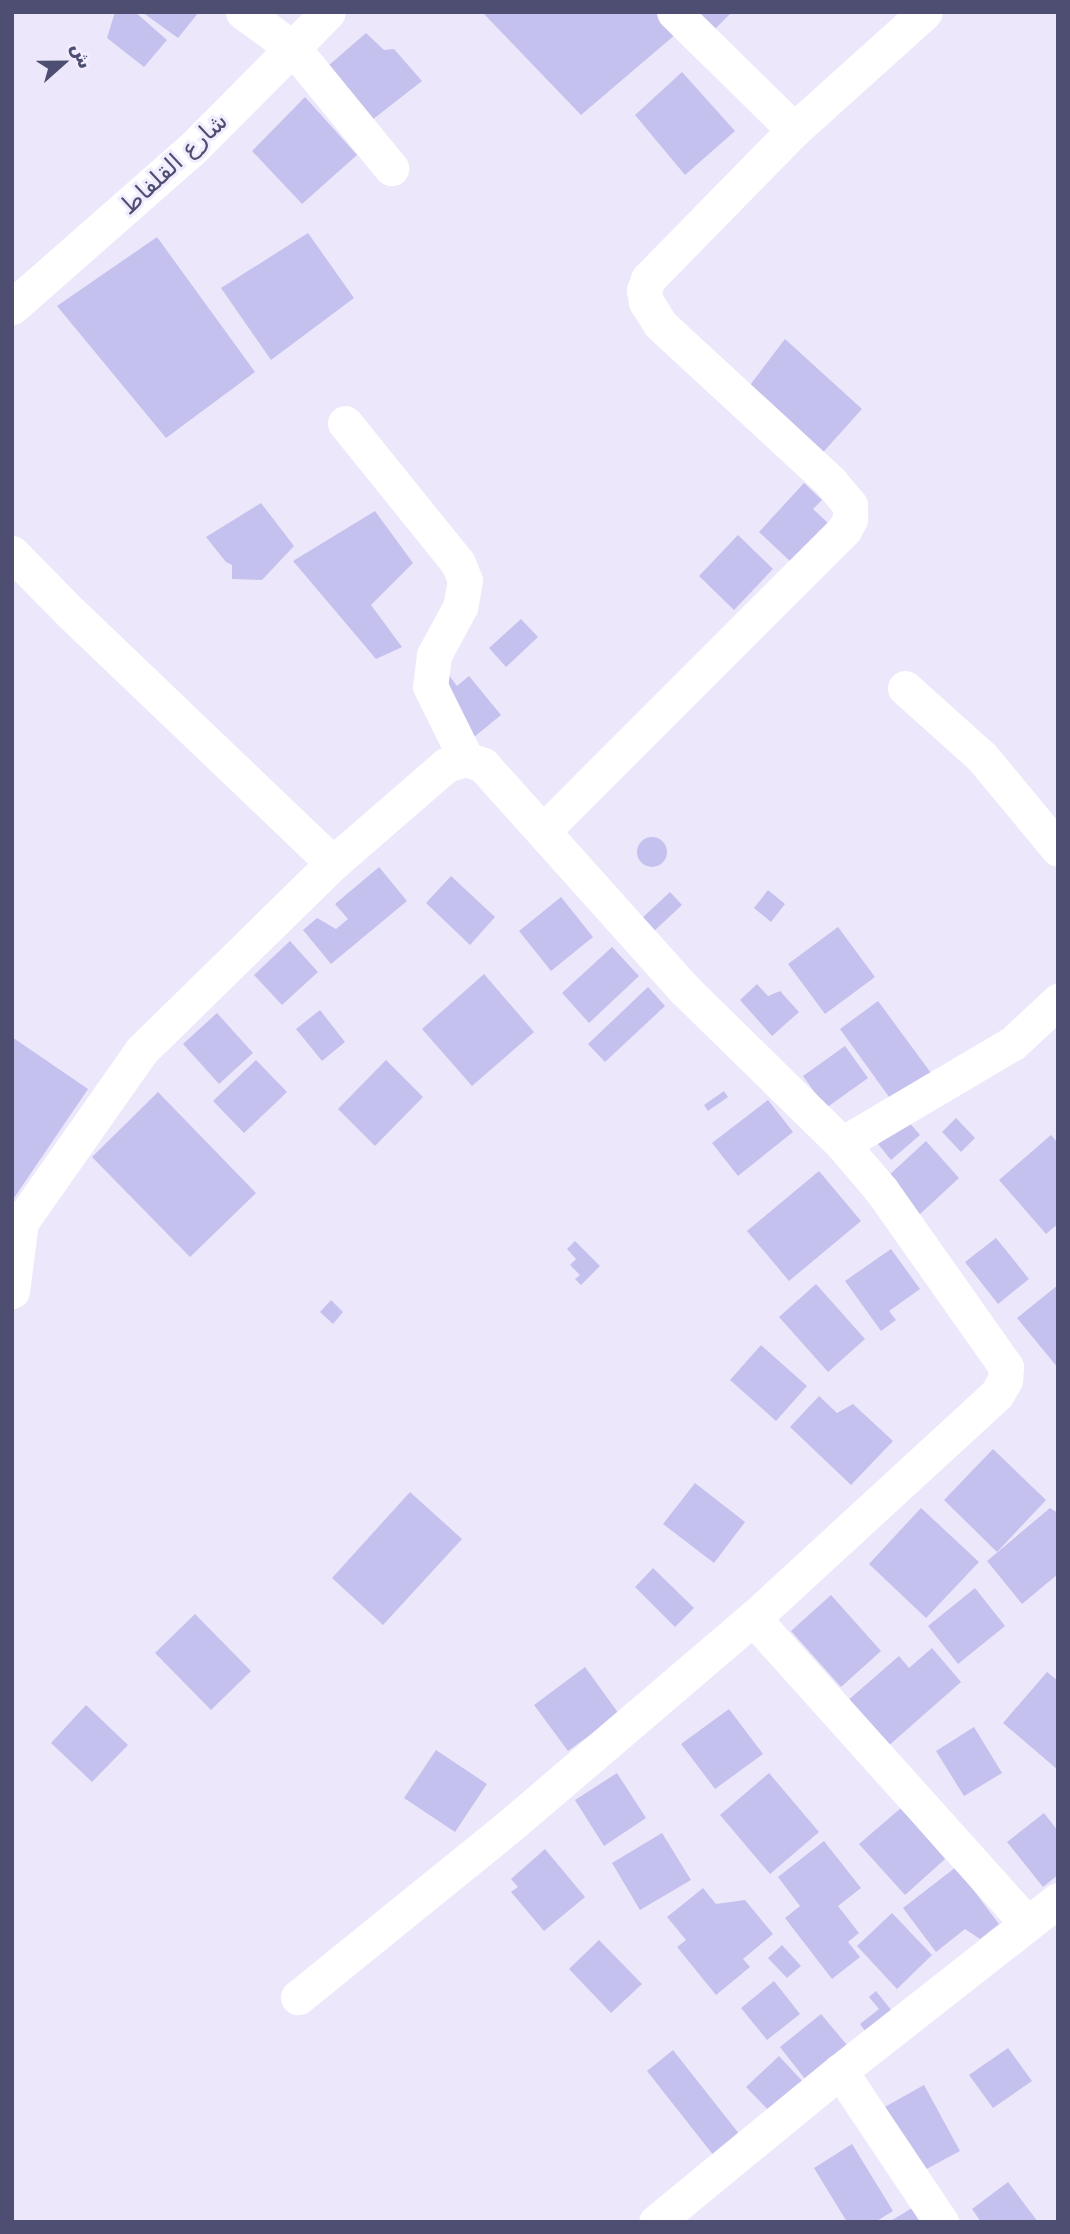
<!DOCTYPE html>
<meta charset="utf-8">
<style>
body{margin:0}
#map{position:relative;width:1070px;height:2234px;overflow:hidden;background:#ede7fb;font-family:"DejaVu Sans","Noto Sans Arabic",sans-serif}
div>[style]{position:absolute}
.building>*{inset:0;background:#c4c1ee}
.round{border-radius:50%}
.minor>*{height:35px;margin:-17.5px;padding:0 17.5px;transform-origin:17.5px;border-radius:17.5px;background:#fff}
span{translate:-50% -50%;white-space:nowrap;text-align:center;line-height:1.15;-webkit-text-stroke:6px #f2edfe;paint-order:stroke}
.street-label{font-size:24px;color:#4e4e72}
.frame{position:absolute;inset:0;border:14px solid #4e4e72;pointer-events:none}
.north{position:absolute;left:28px;top:28px;width:70px;height:70px;-webkit-text-stroke:5px #f2edfe;paint-order:stroke;rotate:69deg;font-size:19px;font-weight:700;line-height:28px;text-align:center;color:#4e4e72}
.north::after{content:'';display:block;margin:auto;width:24px;height:32px;background:#4e4e72;clip-path:polygon(50% 0,100% 100%,50% 72%,0 100%)}
</style>
<div id="map">
<div class="building">
<div style="clip-path:polygon(115px 12px,135px 12px,167px 40px,144px 67px,107px 38px)"></div>
<div style="clip-path:polygon(142px 12px,199px 12px,178px 38px)"></div>
<div style="clip-path:polygon(486px 12px,657px 12px,676px 34px,581px 115px,484px 14px)"></div>
<div style="clip-path:polygon(691px 12px,732px 12px,711px 33px)"></div>
<div style="clip-path:polygon(366px 33px,384px 50px,394px 49px,422px 81px,372px 120px,328px 66px)"></div>
<div style="clip-path:polygon(682px 72px,735px 131px,685px 175px,635px 115px)"></div>
<div style="clip-path:polygon(305px 97px,357px 155px,302px 204px,252px 151px)"></div>
<div style="clip-path:polygon(308px 233px,354px 298px,271px 360px,221px 288px)"></div>
<div style="clip-path:polygon(157px 237px,255px 372px,166px 438px,57px 306px)"></div>
<div style="clip-path:polygon(785px 339px,862px 409px,817px 459px,744px 393px)"></div>
<div style="clip-path:polygon(804px 483px,822px 500px,813px 509px,828px 523px,791px 562px,759px 532px)"></div>
<div style="clip-path:polygon(261px 503px,294px 546px,262px 580px,232px 579px,232px 565px,226px 562px,206px 537px)"></div>
<div style="clip-path:polygon(375px 511px,413px 563px,371px 605px,402px 647px,376px 659px,293px 561px)"></div>
<div style="clip-path:polygon(738px 535px,773px 569px,734px 610px,699px 576px)"></div>
<div style="clip-path:polygon(521px 619px,538px 637px,506px 667px,489px 648px)"></div>
<div style="clip-path:polygon(448px 674px,457px 686px,469px 676px,501px 715px,474px 737px,433px 686px)"></div>
<div class="round" style="left:637px;top:837px;width:30px;height:30px"></div>
<div style="clip-path:polygon(379px 867px,407px 901px,331px 964px,303px 930px,317px 918px,336px 929px,348px 919px,335px 904px)"></div>
<div style="clip-path:polygon(451px 876px,495px 917px,470px 945px,426px 903px)"></div>
<div style="clip-path:polygon(768px 890px,785px 904px,771px 922px,754px 908px)"></div>
<div style="clip-path:polygon(670px 892px,682px 905px,653px 932px,641px 919px)"></div>
<div style="clip-path:polygon(561px 897px,593px 937px,551px 971px,519px 931px)"></div>
<div style="clip-path:polygon(838px 927px,875px 977px,825px 1014px,788px 964px)"></div>
<div style="clip-path:polygon(290px 941px,318px 972px,282px 1005px,254px 975px)"></div>
<div style="clip-path:polygon(612px 947px,639px 976px,589px 1023px,562px 993px)"></div>
<div style="clip-path:polygon(484px 974px,534px 1032px,472px 1086px,422px 1029px)"></div>
<div style="clip-path:polygon(757px 984px,768px 996px,780px 991px,799px 1012px,772px 1036px,740px 1000px)"></div>
<div style="clip-path:polygon(648px 987px,665px 1006px,605px 1062px,588px 1044px)"></div>
<div style="clip-path:polygon(878px 1001px,931px 1073px,892px 1101px,840px 1029px)"></div>
<div style="clip-path:polygon(320px 1010px,345px 1042px,322px 1061px,296px 1029px)"></div>
<div style="clip-path:polygon(217px 1013px,253px 1053px,219px 1084px,183px 1044px)"></div>
<div style="clip-path:polygon(12px 1037px,88px 1089px,12px 1201px)"></div>
<div style="clip-path:polygon(845px 1046px,868px 1078px,826px 1108px,803px 1076px)"></div>
<div style="clip-path:polygon(256px 1060px,287px 1092px,244px 1133px,213px 1101px)"></div>
<div style="clip-path:polygon(386px 1060px,423px 1097px,375px 1146px,338px 1109px)"></div>
<div style="clip-path:polygon(724px 1091px,728px 1097px,708px 1111px,704px 1105px)"></div>
<div style="clip-path:polygon(158px 1092px,256px 1193px,190px 1257px,92px 1157px)"></div>
<div style="clip-path:polygon(768px 1100px,793px 1132px,738px 1176px,712px 1143px)"></div>
<div style="clip-path:polygon(956px 1118px,975px 1138px,961px 1152px,942px 1132px)"></div>
<div style="clip-path:polygon(906px 1119px,920px 1135px,891px 1160px,878px 1144px)"></div>
<div style="clip-path:polygon(1051px 1135px,1058px 1143px,1058px 1224px,1046px 1234px,999px 1180px)"></div>
<div style="clip-path:polygon(926px 1141px,959px 1178px,919px 1215px,885px 1179px)"></div>
<div style="clip-path:polygon(819px 1171px,861px 1221px,789px 1281px,747px 1231px)"></div>
<div style="clip-path:polygon(996px 1238px,1029px 1279px,998px 1304px,965px 1262px)"></div>
<div style="clip-path:polygon(575px 1241px,600px 1266px,581px 1285px,575px 1279px,580px 1275px,570px 1265px,576px 1259px,567px 1249px)"></div>
<div style="clip-path:polygon(891px 1249px,920px 1289px,889px 1311px,896px 1320px,881px 1331px,845px 1281px)"></div>
<div style="clip-path:polygon(816px 1284px,865px 1339px,828px 1372px,779px 1317px)"></div>
<div style="clip-path:polygon(1058px 1285px,1058px 1368px,1017px 1318px)"></div>
<div style="clip-path:polygon(331px 1300px,343px 1312px,333px 1324px,320px 1312px)"></div>
<div style="clip-path:polygon(761px 1345px,807px 1386px,776px 1421px,730px 1380px)"></div>
<div style="clip-path:polygon(819px 1396px,837px 1413px,853px 1404px,893px 1441px,851px 1485px,790px 1427px)"></div>
<div style="clip-path:polygon(993px 1449px,1046px 1500px,997px 1552px,944px 1500px)"></div>
<div style="clip-path:polygon(695px 1483px,745px 1522px,714px 1563px,663px 1524px)"></div>
<div style="clip-path:polygon(410px 1492px,462px 1539px,383px 1625px,332px 1578px)"></div>
<div style="clip-path:polygon(921px 1508px,979px 1562px,926px 1618px,869px 1564px)"></div>
<div style="clip-path:polygon(1050px 1508px,1058px 1513px,1058px 1574px,1022px 1604px,987px 1561px)"></div>
<div style="clip-path:polygon(653px 1568px,694px 1608px,675px 1627px,635px 1587px)"></div>
<div style="clip-path:polygon(975px 1588px,1005px 1626px,958px 1664px,928px 1626px)"></div>
<div style="clip-path:polygon(831px 1595px,881px 1651px,841px 1687px,791px 1631px)"></div>
<div style="clip-path:polygon(195px 1614px,251px 1671px,211px 1710px,155px 1653px)"></div>
<div style="clip-path:polygon(932px 1648px,961px 1682px,886px 1748px,846px 1702px,899px 1656px,909px 1668px)"></div>
<div style="clip-path:polygon(585px 1667px,619px 1714px,568px 1751px,534px 1705px)"></div>
<div style="clip-path:polygon(1047px 1672px,1058px 1681px,1058px 1770px,1003px 1723px)"></div>
<div style="clip-path:polygon(86px 1705px,128px 1745px,92px 1782px,51px 1743px)"></div>
<div style="clip-path:polygon(729px 1709px,763px 1754px,715px 1789px,681px 1744px)"></div>
<div style="clip-path:polygon(974px 1727px,1002px 1773px,964px 1796px,936px 1751px)"></div>
<div style="clip-path:polygon(436px 1750px,487px 1784px,455px 1832px,404px 1798px)"></div>
<div style="clip-path:polygon(617px 1773px,646px 1818px,604px 1846px,575px 1800px)"></div>
<div style="clip-path:polygon(769px 1773px,819px 1832px,770px 1874px,720px 1815px)"></div>
<div style="clip-path:polygon(901px 1808px,945px 1859px,905px 1895px,859px 1844px)"></div>
<div style="clip-path:polygon(1044px 1813px,1058px 1831px,1058px 1875px,1043px 1887px,1007px 1842px)"></div>
<div style="clip-path:polygon(662px 1833px,691px 1880px,640px 1910px,612px 1863px)"></div>
<div style="clip-path:polygon(824px 1841px,861px 1888px,838px 1906px,859px 1933px,848px 1942px,860px 1957px,832px 1979px,785px 1918px,800px 1906px,778px 1877px)"></div>
<div style="clip-path:polygon(545px 1849px,585px 1897px,544px 1931px,511px 1892px,518px 1887px,511px 1879px)"></div>
<div style="clip-path:polygon(956px 1867px,999px 1924px,980px 1939px,965px 1929px,936px 1952px,903px 1908px)"></div>
<div style="clip-path:polygon(703px 1888px,716px 1904px,745px 1900px,773px 1934px,743px 1959px,750px 1967px,716px 1995px,677px 1947px,686px 1940px,667px 1917px)"></div>
<div style="clip-path:polygon(892px 1913px,932px 1955px,897px 1989px,857px 1946px)"></div>
<div style="clip-path:polygon(599px 1940px,642px 1984px,611px 2013px,569px 1969px)"></div>
<div style="clip-path:polygon(782px 1945px,801px 1966px,787px 1978px,768px 1958px)"></div>
<div style="clip-path:polygon(774px 1981px,800px 2014px,767px 2040px,741px 2008px)"></div>
<div style="clip-path:polygon(876px 1991px,896px 2016px,869px 2036px,860px 2024px,879px 2009px,869px 1997px)"></div>
<div style="clip-path:polygon(821px 2014px,847px 2045px,805px 2079px,780px 2047px)"></div>
<div style="clip-path:polygon(1008px 2048px,1032px 2081px,993px 2108px,969px 2075px)"></div>
<div style="clip-path:polygon(673px 2050px,740px 2135px,714px 2156px,647px 2071px)"></div>
<div style="clip-path:polygon(779px 2056px,806px 2085px,773px 2115px,746px 2087px)"></div>
<div style="clip-path:polygon(924px 2085px,960px 2151px,919px 2173px,883px 2108px)"></div>
<div style="clip-path:polygon(852px 2144px,893px 2211px,875px 2222px,847px 2222px,814px 2168px)"></div>
<div style="clip-path:polygon(1008px 2182px,1038px 2222px,981px 2222px,972px 2209px)"></div>
<div style="clip-path:polygon(917px 2205px,928px 2222px,889px 2222px)"></div>
</div>
<div class="minor">
<div style="left:243px;top:12px;width:63px;rotate:36deg"></div>
<div style="left:294px;top:49px;width:154px;rotate:50.8deg"></div>
<div style="left:794px;top:130px;width:176px;rotate:-42deg"></div>
<div style="left:12px;top:307px;width:238px;rotate:-41.3deg"></div>
<div style="left:191px;top:150px;width:194px;rotate:-45.2deg"></div>
<div style="left:345px;top:423px;width:180px;rotate:51.1deg"></div>
<div style="left:458px;top:563px;width:18px;rotate:68deg"></div>
<div style="left:465px;top:580px;width:27px;rotate:100deg"></div>
<div style="left:460px;top:607px;width:55px;rotate:118.4deg"></div>
<div style="left:434px;top:655px;width:31px;rotate:97deg"></div>
<div style="left:430px;top:686px;width:81px;rotate:63.7deg"></div>
<div style="left:12px;top:553px;width:84px;rotate:45.5deg"></div>
<div style="left:71px;top:613px;width:362px;rotate:43.7deg"></div>
<div style="left:905px;top:688px;width:103px;rotate:41.9deg"></div>
<div style="left:982px;top:757px;width:119px;rotate:50.4deg"></div>
<div style="left:543px;top:831px;width:426px;rotate:-45deg"></div>
<div style="left:844px;top:530px;width:13px;rotate:-61deg"></div>
<div style="left:850px;top:519px;width:14px;rotate:-90deg"></div>
<div style="left:850px;top:505px;width:30px;rotate:-130deg"></div>
<div style="left:831px;top:482px;width:233px;rotate:-137.3deg"></div>
<div style="left:660px;top:324px;width:26px;rotate:-122deg"></div>
<div style="left:646px;top:302px;width:12px;rotate:-99deg"></div>
<div style="left:644px;top:290px;width:12px;rotate:-70deg"></div>
<div style="left:648px;top:279px;width:209px;rotate:-45.6deg"></div>
<div style="left:794px;top:130px;width:168px;rotate:-135.5deg"></div>
<div style="left:842px;top:1144px;width:199px;rotate:-30.6deg"></div>
<div style="left:1013px;top:1043px;width:62px;rotate:-43deg"></div>
<div style="left:12px;top:1291px;width:70px;rotate:-82.6deg"></div>
<div style="left:21px;top:1222px;width:209px;rotate:-54.9deg"></div>
<div style="left:141px;top:1051px;width:269px;rotate:-44.4deg"></div>
<div style="left:333px;top:863px;width:150px;rotate:-40.9deg"></div>
<div style="left:446px;top:765px;width:21px;rotate:-17deg"></div>
<div style="left:466px;top:759px;width:18px;rotate:19deg"></div>
<div style="left:483px;top:765px;width:302px;rotate:48.1deg"></div>
<div style="left:685px;top:990px;width:220px;rotate:44.4deg"></div>
<div style="left:842px;top:1144px;width:62px;rotate:49.6deg"></div>
<div style="left:882px;top:1191px;width:215px;rotate:54.8deg"></div>
<div style="left:1006px;top:1367px;width:13px;rotate:94deg"></div>
<div style="left:1005px;top:1380px;width:16px;rotate:120deg"></div>
<div style="left:997px;top:1394px;width:331px;rotate:137.4deg"></div>
<div style="left:753px;top:1618px;width:323px;rotate:139.5deg"></div>
<div style="left:507px;top:1828px;width:269px;rotate:141deg"></div>
<div style="left:753px;top:1618px;width:411px;rotate:48.1deg"></div>
<div style="left:840px;top:2071px;width:182px;rotate:56.2deg"></div>
<div style="left:656px;top:2222px;width:238px;rotate:-39.4deg"></div>
<div style="left:840px;top:2071px;width:277px;rotate:-38.1deg"></div>
</div>
<div class="street-label">
<span style="left:174px;top:164px;rotate:-43deg">شارع القلفاط</span>
</div>
<div class="frame"></div>
<div class="north">ش</div>
</div>
